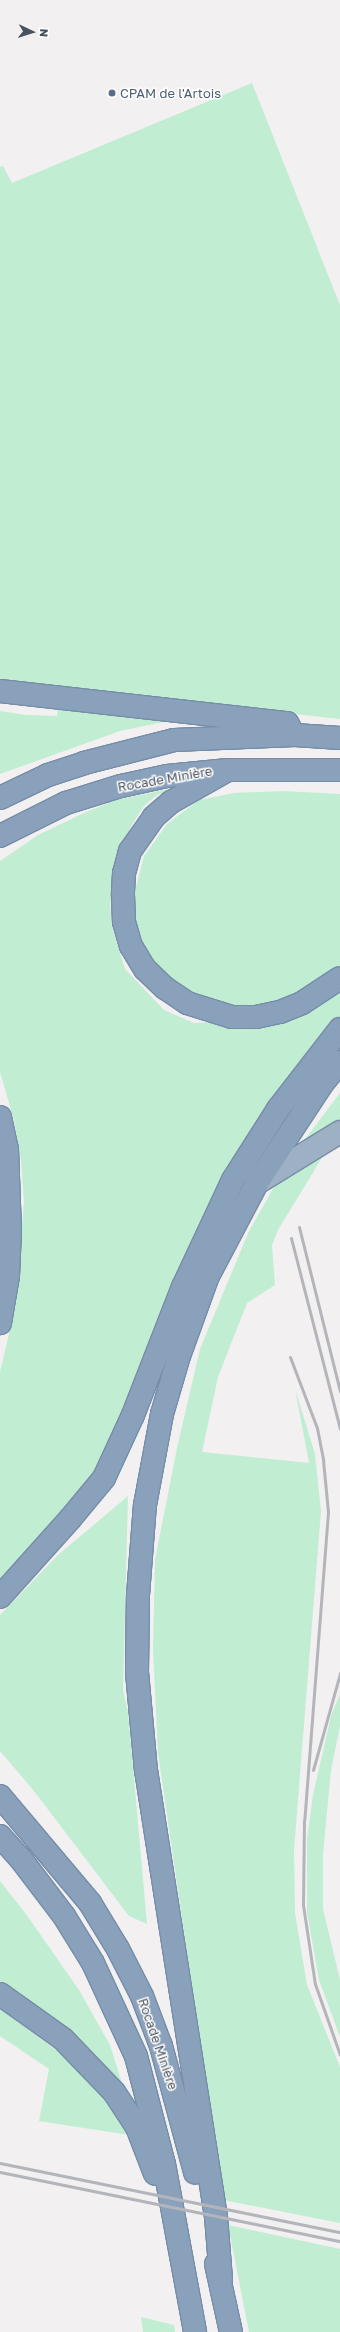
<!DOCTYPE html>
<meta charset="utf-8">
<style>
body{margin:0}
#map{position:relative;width:340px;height:2332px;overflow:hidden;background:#f2f0f0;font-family:"Golos Text",sans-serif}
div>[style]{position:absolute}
.green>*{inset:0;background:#c1edd3}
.roads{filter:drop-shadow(1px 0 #768da8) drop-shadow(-1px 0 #768da8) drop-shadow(0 1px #768da8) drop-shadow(0 -1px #768da8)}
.trunk>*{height:22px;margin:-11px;padding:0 11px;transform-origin:11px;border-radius:11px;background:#9eb0c4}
.motorway>*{height:22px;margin:-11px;padding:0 11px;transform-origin:11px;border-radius:11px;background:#8aa1bc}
.rail>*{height:3px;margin:-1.5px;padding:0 1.5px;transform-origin:1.5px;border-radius:1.5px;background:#b3b5ba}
.dots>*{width:11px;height:11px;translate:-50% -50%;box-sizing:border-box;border:2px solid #fff;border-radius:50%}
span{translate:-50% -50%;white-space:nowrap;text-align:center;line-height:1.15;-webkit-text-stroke:3px #fff;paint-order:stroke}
.service-label{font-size:13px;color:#4e5e75}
.left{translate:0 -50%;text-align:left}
.street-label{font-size:13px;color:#49535d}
.north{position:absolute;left:12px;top:12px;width:40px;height:40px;-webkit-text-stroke:3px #fff;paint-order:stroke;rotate:94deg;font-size:11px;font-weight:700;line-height:16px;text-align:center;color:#49535d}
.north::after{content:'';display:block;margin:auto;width:14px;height:18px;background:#49535d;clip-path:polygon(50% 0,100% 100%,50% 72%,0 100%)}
</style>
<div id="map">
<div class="green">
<div style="clip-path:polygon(252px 83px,340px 305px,340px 719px,0 681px,0 167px,3px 166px,12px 183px)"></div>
<div style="clip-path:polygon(58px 708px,178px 719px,120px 731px,0 774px,0 711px,26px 715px,57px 716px)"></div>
<div style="clip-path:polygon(174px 788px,157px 795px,144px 806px,131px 826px,115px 868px,110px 905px,112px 927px,125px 969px,164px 1010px,194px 1023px,216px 1022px,340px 987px,340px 1017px,254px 1132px,102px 1466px,0 1584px,0 1372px,16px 1304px,24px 1202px,21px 1161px,14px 1120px,0 1072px,0 861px,38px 835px,86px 812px,116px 800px)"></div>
<div style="clip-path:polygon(283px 791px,340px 794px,340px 966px,317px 983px,280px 1001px,237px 1010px,200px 1000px,171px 981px,152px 960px,134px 923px,135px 891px,144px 856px,167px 824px,199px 800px,234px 793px)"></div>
<div style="clip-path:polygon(340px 1093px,340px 1128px,278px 1230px,272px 1245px,275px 1285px,247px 1303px,218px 1377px,202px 1452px,309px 1463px,295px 1389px,315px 1454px,321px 1511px,294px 1850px,295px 1913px,307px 1985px,340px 2067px,340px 2223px,223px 2200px,158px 1753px,153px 1649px,155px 1560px,177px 1448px,200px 1349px,249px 1231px,290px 1159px)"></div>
<div style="clip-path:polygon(128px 1496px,123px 1690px,128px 1712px,147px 1924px,129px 1916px,34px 1791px,0 1751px,0 1615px,58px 1555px)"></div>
<div style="clip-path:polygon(340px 1694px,340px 1726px,331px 1770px,323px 1854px,323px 1909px,340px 1980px,340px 2037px,319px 1980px,307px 1912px,307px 1839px,313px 1795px,331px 1716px)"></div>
<div style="clip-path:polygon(0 1881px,26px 1914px,79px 1990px,110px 2045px,128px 2102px,46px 2020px,0 1983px)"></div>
<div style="clip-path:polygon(0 2009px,60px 2053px,103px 2092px,129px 2135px,39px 2121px,49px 2069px,0 2036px)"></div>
<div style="clip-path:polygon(228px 2225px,340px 2249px,340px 2332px,249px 2332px)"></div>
<div style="clip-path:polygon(141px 2317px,174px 2325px,175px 2332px,143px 2332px)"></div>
</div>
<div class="roads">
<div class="trunk">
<div style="left:257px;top:1183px;width:97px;rotate:-31.6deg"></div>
</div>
<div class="motorway">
<div style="left:0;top:691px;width:289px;rotate:6.4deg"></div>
<div style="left:287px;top:723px;width:4px;rotate:56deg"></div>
<div style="left:228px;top:770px;width:65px;rotate:150.7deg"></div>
<div style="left:171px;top:802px;width:23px;rotate:139deg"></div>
<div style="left:154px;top:817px;width:42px;rotate:125.2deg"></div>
<div style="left:130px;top:851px;width:23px;rotate:105deg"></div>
<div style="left:124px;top:873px;width:22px;rotate:93deg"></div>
<div style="left:123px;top:895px;width:27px;rotate:88deg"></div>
<div style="left:124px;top:922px;width:25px;rotate:74deg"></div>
<div style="left:131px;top:946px;width:27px;rotate:59deg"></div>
<div style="left:145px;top:969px;width:28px;rotate:44deg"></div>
<div style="left:165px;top:988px;width:27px;rotate:34deg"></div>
<div style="left:187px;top:1003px;width:47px;rotate:17.3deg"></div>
<div style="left:232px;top:1017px;width:24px"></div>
<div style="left:256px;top:1017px;width:25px;rotate:-12deg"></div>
<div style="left:280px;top:1012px;width:24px;rotate:-22deg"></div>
<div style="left:302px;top:1003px;width:45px;rotate:-33.3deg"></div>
<div style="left:0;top:798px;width:53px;rotate:-25.6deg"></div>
<div style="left:48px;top:775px;width:38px;rotate:-18deg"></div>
<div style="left:84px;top:763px;width:93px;rotate:-14.3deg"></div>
<div style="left:174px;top:740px;width:121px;rotate:-2.4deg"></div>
<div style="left:295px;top:735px;width:45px;rotate:3.8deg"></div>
<div style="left:0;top:836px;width:74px;rotate:-26.6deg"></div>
<div style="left:66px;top:803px;width:58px;rotate:-17.2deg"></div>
<div style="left:121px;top:786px;width:47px;rotate:-12.3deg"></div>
<div style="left:167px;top:776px;width:61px;rotate:-5.6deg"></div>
<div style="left:228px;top:770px;width:112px"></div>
<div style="left:0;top:1117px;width:33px;rotate:78deg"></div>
<div style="left:7px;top:1149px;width:81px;rotate:87.9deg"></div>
<div style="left:10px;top:1230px;width:46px;rotate:92.5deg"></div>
<div style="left:8px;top:1276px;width:48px;rotate:99.7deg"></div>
<div style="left:0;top:1597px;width:105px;rotate:-48.1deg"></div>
<div style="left:70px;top:1519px;width:53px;rotate:-50.3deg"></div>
<div style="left:104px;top:1478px;width:69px;rotate:-65.3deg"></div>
<div style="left:133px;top:1415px;width:137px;rotate:-68.7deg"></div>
<div style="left:183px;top:1287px;width:118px;rotate:-65deg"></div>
<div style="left:233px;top:1180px;width:84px;rotate:-57.6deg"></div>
<div style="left:278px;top:1109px;width:101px;rotate:-52.2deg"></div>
<div style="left:0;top:1796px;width:140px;rotate:49.9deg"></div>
<div style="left:90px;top:1903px;width:54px;rotate:58.7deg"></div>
<div style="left:118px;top:1949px;width:53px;rotate:62.9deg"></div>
<div style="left:142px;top:1996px;width:53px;rotate:69.2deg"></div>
<div style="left:161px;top:2046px;width:131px;rotate:74.9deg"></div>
<div style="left:0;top:1836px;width:30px;rotate:48deg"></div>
<div style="left:20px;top:1858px;width:73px;rotate:52.8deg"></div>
<div style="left:64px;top:1916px;width:55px;rotate:58.3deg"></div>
<div style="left:93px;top:1963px;width:102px;rotate:65.2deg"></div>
<div style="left:136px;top:2056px;width:112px;rotate:75.5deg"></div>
<div style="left:164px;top:2164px;width:171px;rotate:79.5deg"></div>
<div style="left:0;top:1994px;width:77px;rotate:35.5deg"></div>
<div style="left:63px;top:2039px;width:74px;rotate:46.1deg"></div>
<div style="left:114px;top:2092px;width:42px;rotate:56.7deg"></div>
<div style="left:137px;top:2127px;width:50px;rotate:69deg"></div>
<div style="left:216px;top:2264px;width:70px;rotate:77.6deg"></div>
<div style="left:221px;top:2279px;width:62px;rotate:-94.6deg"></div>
<div style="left:216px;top:2217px;width:451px;rotate:-98.9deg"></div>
<div style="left:146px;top:1771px;width:99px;rotate:-95.2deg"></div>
<div style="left:137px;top:1672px;width:77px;rotate:-89.3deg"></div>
<div style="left:138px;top:1595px;width:90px;rotate:-85.6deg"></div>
<div style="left:145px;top:1505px;width:93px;rotate:-79.4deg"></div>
<div style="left:162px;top:1414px;width:60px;rotate:-73.7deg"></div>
<div style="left:179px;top:1356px;width:85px;rotate:-70.1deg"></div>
<div style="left:208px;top:1276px;width:105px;rotate:-62.2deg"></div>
<div style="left:257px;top:1183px;width:118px;rotate:-56.7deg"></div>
<div style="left:322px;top:1084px;width:28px;rotate:-51deg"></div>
</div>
</div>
<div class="rail">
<div style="left:299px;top:1227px;width:170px;rotate:76deg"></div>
<div style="left:291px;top:1238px;width:197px;rotate:75.6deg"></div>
<div style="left:290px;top:1357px;width:76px;rotate:69.2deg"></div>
<div style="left:317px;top:1428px;width:33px;rotate:79deg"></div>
<div style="left:323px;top:1460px;width:52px;rotate:84.5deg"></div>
<div style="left:328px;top:1512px;width:310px;rotate:94.4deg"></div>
<div style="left:304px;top:1821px;width:84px;rotate:90.7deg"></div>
<div style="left:303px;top:1905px;width:80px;rotate:81.4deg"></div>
<div style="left:315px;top:1984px;width:75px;rotate:70.6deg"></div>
<div style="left:313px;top:1770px;width:101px;rotate:-74.4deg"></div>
<div style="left:0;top:2163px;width:347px;rotate:11.5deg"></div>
<div style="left:0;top:2172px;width:347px;rotate:11.5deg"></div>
</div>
<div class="dots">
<div style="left:112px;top:93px;background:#5c6f8a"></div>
</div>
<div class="service-label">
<span class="left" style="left:120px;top:93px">CPAM de l'Artois</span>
</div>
<div class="street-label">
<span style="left:165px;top:779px;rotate:-10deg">Rocade Minière</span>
<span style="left:158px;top:2044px;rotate:71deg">Rocade Minière</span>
</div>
<div class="north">N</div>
</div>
